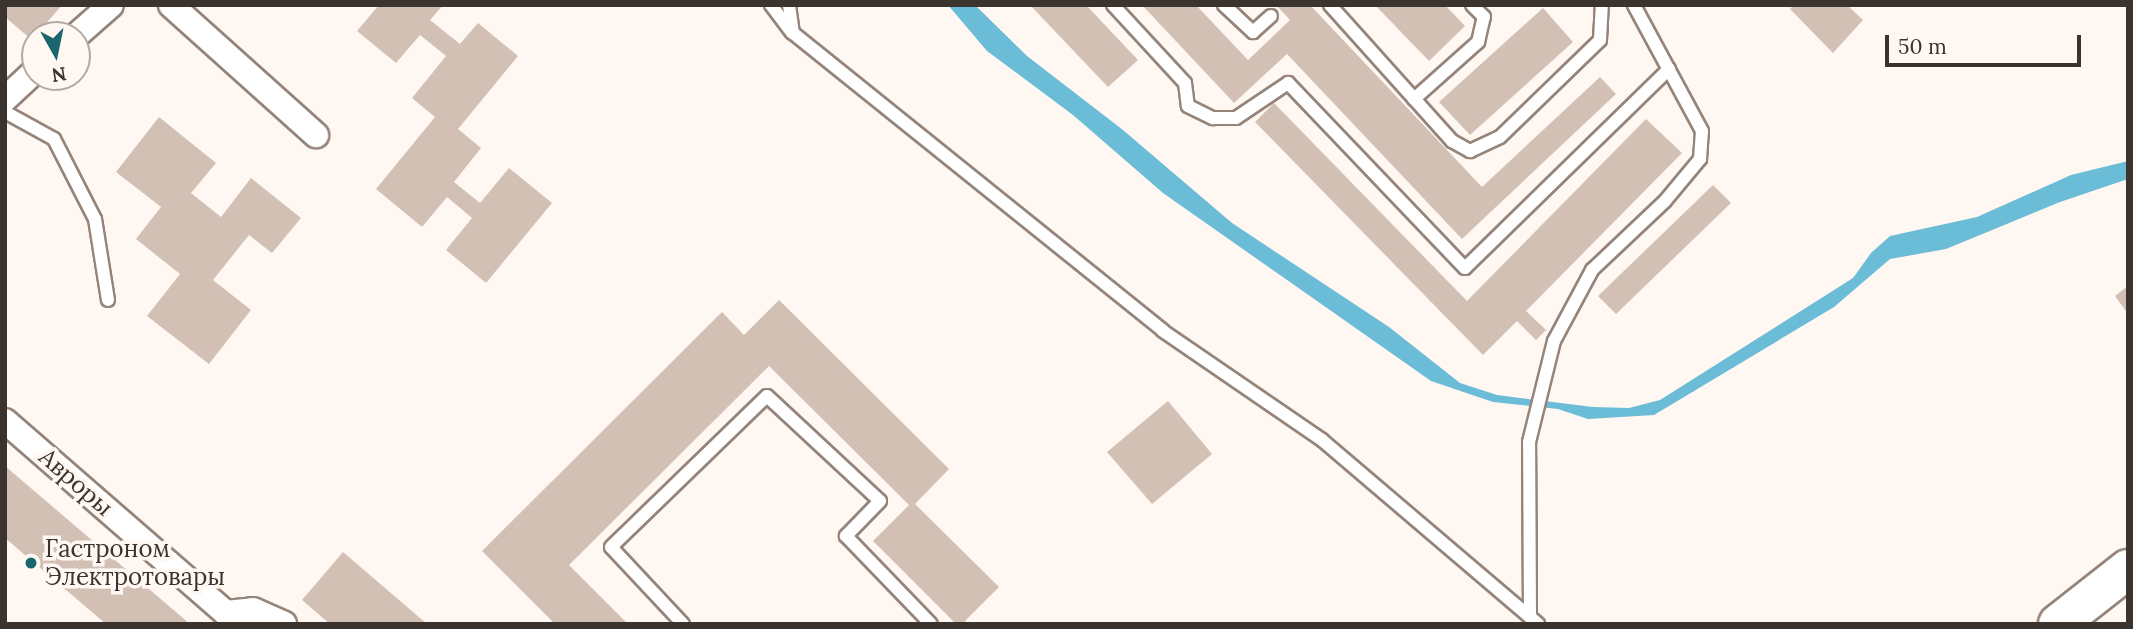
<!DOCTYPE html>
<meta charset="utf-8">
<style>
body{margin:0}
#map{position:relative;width:2133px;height:629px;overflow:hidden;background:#fff7f2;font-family:Lora,serif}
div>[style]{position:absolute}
.water>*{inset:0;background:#6abcd7}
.building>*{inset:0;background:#d3c0b4}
.roads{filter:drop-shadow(2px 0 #958479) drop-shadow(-2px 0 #958479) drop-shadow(0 2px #958479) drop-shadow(0 -2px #958479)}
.service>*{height:12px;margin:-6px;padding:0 6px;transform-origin:6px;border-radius:6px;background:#fff}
.minor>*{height:24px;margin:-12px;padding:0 12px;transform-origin:12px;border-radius:12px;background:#fff}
.trunk>*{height:38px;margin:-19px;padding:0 19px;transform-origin:19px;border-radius:19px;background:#fff}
.dots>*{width:19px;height:19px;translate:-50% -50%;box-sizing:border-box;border:4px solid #fff7f2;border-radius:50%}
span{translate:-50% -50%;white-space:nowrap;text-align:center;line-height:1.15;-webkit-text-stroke:7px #fff7f2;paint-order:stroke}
.street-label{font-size:24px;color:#3a332e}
.poi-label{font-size:24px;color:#3a332e}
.left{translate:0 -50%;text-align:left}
.frame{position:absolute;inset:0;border:7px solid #3a332e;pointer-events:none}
.north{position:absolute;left:21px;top:21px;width:70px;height:70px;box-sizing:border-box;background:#fff7f2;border:2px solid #b0a9a4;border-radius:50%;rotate:171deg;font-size:19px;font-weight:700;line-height:28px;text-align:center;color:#3a332e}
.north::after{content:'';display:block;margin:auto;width:24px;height:32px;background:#19676d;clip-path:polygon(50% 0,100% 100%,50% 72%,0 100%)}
.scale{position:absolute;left:1885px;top:35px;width:196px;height:32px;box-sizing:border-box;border:4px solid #3a332e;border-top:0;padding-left:9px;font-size:21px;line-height:24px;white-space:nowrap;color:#3a332e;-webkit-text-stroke:5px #fff7f2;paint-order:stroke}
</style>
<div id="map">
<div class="water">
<div style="clip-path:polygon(948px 5px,975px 5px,1027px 56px,1123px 130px,1232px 223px,1389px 327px,1460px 383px,1497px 395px,1593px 407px,1629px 408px,1660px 400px,1853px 278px,1871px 253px,1890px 236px,1977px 217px,2071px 175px,2128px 161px,2128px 179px,2060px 202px,1946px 249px,1890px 259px,1834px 307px,1654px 415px,1588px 419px,1558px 409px,1493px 402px,1431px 381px,1163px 193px,1073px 115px,987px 51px)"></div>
</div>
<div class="building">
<div style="clip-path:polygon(5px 5px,62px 5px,32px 40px,5px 17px)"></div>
<div style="clip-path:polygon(379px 5px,443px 5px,430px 20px,460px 44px,478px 23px,518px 56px,458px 129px,481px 148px,454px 182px,480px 203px,509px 168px,552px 203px,486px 283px,446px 250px,472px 218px,447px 197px,422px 227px,376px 189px,435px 117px,412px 98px,446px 56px,420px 35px,396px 63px,357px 31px)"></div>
<div style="clip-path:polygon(1030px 5px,1086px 5px,1138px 60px,1108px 87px)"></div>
<div style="clip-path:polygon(1142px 5px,1196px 5px,1248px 60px,1290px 20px,1276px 5px,1310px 5px,1482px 187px,1600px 77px,1616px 94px,1462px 239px,1287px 54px,1234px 103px)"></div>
<div style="clip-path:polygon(1375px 5px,1445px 5px,1465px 26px,1429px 61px)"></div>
<div style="clip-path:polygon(1794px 5px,1847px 5px,1863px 20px,1833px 53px,1790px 9px)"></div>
<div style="clip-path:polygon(1543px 8px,1573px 42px,1470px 135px,1439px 102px)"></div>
<div style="clip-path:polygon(1274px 103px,1467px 301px,1646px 119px,1682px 153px,1526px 311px,1546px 330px,1536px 340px,1517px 321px,1483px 355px,1255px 122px)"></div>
<div style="clip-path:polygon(159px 117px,216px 163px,191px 193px,221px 217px,251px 178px,301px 218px,272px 253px,249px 235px,213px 280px,251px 310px,209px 364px,147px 316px,180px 274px,136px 239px,161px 207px,116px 172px)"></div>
<div style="clip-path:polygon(1713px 185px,1731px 203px,1616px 314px,1598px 296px)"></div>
<div style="clip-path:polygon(2128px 286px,2128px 314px,2115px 296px)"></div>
<div style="clip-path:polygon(779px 300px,949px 469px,915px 504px,999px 587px,965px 621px,968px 624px,956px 624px,873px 541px,909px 505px,769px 366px,569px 565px,628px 624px,555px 624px,482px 551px,722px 312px,744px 335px)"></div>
<div style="clip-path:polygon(1168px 401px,1212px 454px,1152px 504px,1107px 452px)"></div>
<div style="clip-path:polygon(5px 466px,190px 624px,106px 624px,5px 538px)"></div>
<div style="clip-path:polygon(343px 552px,427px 624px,330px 624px,302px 600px)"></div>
</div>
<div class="roads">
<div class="service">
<div style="left:771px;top:5px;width:35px;rotate:53deg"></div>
<div style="left:789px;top:5px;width:28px;rotate:82deg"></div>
<div style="left:793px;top:33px;width:475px;rotate:38.8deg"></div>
<div style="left:1163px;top:331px;width:193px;rotate:34.4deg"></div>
<div style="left:1322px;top:440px;width:284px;rotate:40.4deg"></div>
<div style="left:1113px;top:5px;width:106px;rotate:47.3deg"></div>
<div style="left:1185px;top:83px;width:23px;rotate:83deg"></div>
<div style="left:1188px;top:106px;width:28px;rotate:26deg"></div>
<div style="left:1213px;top:118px;width:23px"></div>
<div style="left:1236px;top:118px;width:63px;rotate:-33.9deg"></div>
<div style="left:1288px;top:83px;width:256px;rotate:46.3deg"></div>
<div style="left:1465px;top:268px;width:285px;rotate:-44.3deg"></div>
<div style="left:1224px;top:5px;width:40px;rotate:43deg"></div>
<div style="left:1253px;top:32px;width:24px;rotate:-42deg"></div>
<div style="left:1330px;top:5px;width:183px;rotate:48.1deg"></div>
<div style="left:1452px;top:141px;width:21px;rotate:29deg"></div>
<div style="left:1470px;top:151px;width:33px;rotate:-25deg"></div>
<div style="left:1500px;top:137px;width:139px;rotate:-44.1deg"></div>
<div style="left:1600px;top:40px;width:35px;rotate:-87deg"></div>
<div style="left:1414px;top:99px;width:86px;rotate:-41.7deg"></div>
<div style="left:1478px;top:42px;width:26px;rotate:-77deg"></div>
<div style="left:1484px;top:17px;width:17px;rotate:-135deg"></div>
<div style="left:5px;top:112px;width:56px;rotate:28.9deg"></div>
<div style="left:54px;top:139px;width:90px;rotate:62.9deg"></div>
<div style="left:95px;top:219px;width:82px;rotate:80.9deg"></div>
<div style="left:1530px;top:617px;width:175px;rotate:-90.3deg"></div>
<div style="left:1529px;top:442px;width:104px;rotate:-76.1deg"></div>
<div style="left:1554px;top:341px;width:81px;rotate:-61.8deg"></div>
<div style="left:1592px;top:270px;width:100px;rotate:-43.4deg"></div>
<div style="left:1665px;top:201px;width:55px;rotate:-50.2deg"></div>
<div style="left:1700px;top:159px;width:28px;rotate:-86deg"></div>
<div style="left:1702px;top:131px;width:143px;rotate:-118.4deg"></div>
<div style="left:683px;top:624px;width:105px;rotate:-133.1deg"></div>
<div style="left:611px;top:547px;width:217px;rotate:-44.1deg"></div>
<div style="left:767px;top:396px;width:154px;rotate:42.9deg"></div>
<div style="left:880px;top:501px;width:49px;rotate:134.2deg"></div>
<div style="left:846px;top:536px;width:122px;rotate:46deg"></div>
</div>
<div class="minor">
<div style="left:171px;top:5px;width:195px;rotate:41.9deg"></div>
<div style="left:77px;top:35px;width:45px;rotate:-41.4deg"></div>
<div style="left:5px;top:99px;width:41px;rotate:-43deg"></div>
<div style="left:5px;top:421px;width:293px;rotate:41deg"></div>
<div style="left:226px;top:613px;width:27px;rotate:-6deg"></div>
<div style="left:253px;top:610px;width:34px;rotate:24deg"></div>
</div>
<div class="trunk">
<div style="left:2058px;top:624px;width:89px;rotate:-38.2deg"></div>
</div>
</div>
<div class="dots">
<div style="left:31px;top:563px;background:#19676d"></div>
</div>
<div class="street-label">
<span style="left:76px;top:482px;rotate:41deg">Авроры</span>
</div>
<div class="poi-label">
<span class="left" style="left:45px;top:563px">Гастроном<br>Электротовары</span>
</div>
<div class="frame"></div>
<div class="north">N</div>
<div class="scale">50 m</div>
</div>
